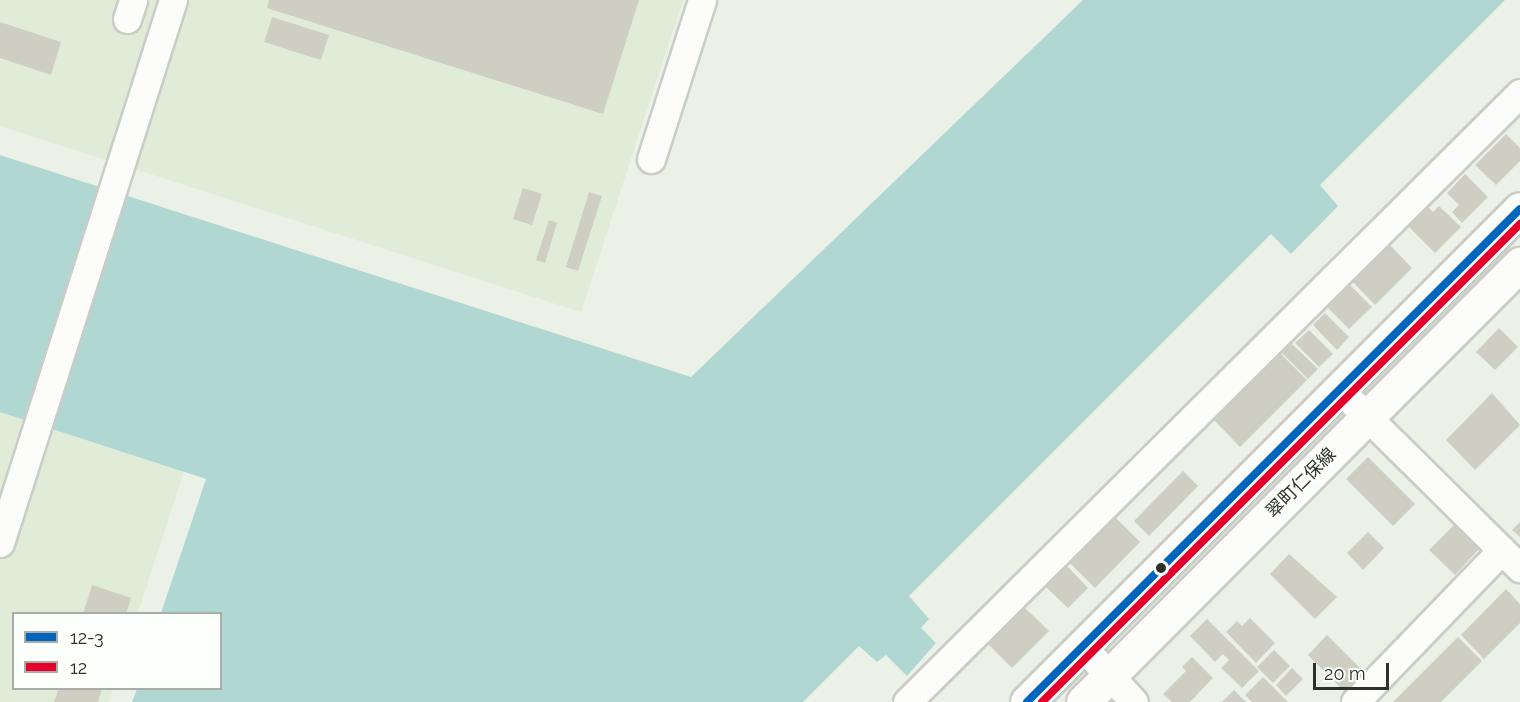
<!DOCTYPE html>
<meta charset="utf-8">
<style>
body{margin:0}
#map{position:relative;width:1520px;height:702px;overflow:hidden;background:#ebf1e6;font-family:Raleway,"Noto Sans JP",sans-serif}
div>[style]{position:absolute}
.built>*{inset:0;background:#e0ebd8}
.water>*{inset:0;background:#b1d7d2}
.building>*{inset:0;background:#cecfc2}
.roads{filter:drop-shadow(2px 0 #c9cdc5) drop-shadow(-2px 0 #c9cdc5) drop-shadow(0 2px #c9cdc5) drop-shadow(0 -2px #c9cdc5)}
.minor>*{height:27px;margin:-13.5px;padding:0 13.5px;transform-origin:13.5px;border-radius:13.5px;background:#fcfdfb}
.major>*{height:33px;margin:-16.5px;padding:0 16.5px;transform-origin:16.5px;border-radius:16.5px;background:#fcfdfb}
.bus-1>*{height:8px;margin:-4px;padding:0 4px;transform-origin:4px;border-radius:4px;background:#0065bd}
.bus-2>*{height:8px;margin:-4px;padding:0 4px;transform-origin:4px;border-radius:4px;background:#e4002b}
.dots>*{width:16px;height:16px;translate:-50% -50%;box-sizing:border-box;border:3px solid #fcfffb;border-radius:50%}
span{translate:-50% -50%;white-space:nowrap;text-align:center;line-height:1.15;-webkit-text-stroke:4.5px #fcfffb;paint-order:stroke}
.street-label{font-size:18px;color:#2d312a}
.legend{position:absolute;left:12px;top:612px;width:210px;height:78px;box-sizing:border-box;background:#fcfffb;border:2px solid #a9ada7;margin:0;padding:8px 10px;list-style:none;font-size:18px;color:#2d312a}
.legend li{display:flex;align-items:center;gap:12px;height:30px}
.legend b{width:30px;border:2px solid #a9ada7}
.scale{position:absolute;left:1313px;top:663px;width:76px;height:27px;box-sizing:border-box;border:3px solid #2d312a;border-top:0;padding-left:8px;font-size:18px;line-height:21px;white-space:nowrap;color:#2d312a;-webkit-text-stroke:4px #fcfffb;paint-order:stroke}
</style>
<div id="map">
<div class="built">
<div style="clip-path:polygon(0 0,683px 0,581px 312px,0 126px)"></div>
<div style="clip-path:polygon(0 412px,184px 471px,138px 613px,14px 614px,14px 688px,113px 689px,109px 702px,0 702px)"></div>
</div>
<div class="water">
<div style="clip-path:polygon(1083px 0,1505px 0,1320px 185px,1338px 206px,1291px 254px,1271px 234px,909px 596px,929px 619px,921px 628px,936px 643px,907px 676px,886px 655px,877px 662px,859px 646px,803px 702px,132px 702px,137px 689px,220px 688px,220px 614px,161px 613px,206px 479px,0 412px,0 155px,691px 377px)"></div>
</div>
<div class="building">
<div style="clip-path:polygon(269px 0,639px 0,603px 114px,267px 8px)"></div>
<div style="clip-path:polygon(272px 17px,329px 35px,321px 60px,264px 42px)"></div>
<div style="clip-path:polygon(0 22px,61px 42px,51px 75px,0 58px)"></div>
<div style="clip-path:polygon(1506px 134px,1520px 148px,1520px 161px,1496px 185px,1475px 165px)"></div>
<div style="clip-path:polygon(1465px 174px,1488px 197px,1462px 223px,1452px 212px,1459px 205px,1447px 193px)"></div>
<div style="clip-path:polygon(523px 188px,542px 194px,532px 225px,513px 219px)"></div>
<div style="clip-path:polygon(589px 192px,602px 196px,578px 271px,566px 267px)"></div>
<div style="clip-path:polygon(1425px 204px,1433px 212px,1439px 206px,1461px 227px,1435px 253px,1405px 223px)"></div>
<div style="clip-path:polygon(549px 220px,557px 223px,545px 263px,536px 260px)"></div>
<div style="clip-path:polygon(1388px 243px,1412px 268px,1375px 305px,1351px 280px)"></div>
<div style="clip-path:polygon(1347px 282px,1372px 307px,1349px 329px,1324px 304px)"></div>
<div style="clip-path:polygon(1325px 313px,1349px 337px,1337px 350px,1313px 325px)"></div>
<div style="clip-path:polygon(1499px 328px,1518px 347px,1495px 370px,1476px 352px)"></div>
<div style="clip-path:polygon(1309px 330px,1333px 354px,1319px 367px,1295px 343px)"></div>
<div style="clip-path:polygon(1290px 342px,1318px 369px,1308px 379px,1280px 351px)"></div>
<div style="clip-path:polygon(1278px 351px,1307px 380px,1240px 447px,1212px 418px)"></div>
<div style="clip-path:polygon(1492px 393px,1520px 425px,1475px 470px,1446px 440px)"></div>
<div style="clip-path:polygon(1368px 457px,1415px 504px,1393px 526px,1346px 479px)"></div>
<div style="clip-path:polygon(1183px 471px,1198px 486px,1149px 536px,1134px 521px)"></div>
<div style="clip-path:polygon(1114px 516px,1140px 542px,1095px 588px,1069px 562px)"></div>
<div style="clip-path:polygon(1520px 522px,1520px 537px,1512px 530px)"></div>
<div style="clip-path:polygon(1454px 525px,1479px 549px,1455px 575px,1429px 550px)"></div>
<div style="clip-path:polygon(1368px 532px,1384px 548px,1363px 570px,1347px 553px)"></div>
<div style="clip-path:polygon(1289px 554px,1337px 597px,1315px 619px,1270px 574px)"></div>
<div style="clip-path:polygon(1066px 565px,1088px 588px,1068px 608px,1045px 586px)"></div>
<div style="clip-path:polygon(92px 585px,131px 598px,126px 614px,83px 614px)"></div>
<div style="clip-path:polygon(1506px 589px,1520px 604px,1520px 623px,1484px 659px,1461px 635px)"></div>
<div style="clip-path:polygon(1024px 607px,1049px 631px,1012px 668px,987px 643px)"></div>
<div style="clip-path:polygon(1250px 618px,1275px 643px,1256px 663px,1226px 632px,1237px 621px,1242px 626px)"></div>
<div style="clip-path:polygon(1207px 619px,1259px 671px,1242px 688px,1221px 668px,1229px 660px,1223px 654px,1215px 662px,1190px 636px)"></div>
<div style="clip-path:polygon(1327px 635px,1363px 671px,1344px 691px,1308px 655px)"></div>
<div style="clip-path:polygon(1458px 637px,1482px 661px,1441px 702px,1393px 702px)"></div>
<div style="clip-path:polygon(1274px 650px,1290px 666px,1273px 683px,1257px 667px)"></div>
<div style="clip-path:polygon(1192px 657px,1213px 678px,1190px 702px,1172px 702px,1163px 694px,1186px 671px,1182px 667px)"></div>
<div style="clip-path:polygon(1292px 668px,1303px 679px,1286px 696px,1276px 685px)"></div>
<div style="clip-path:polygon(1263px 677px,1288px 702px,1252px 702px,1245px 695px)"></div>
<div style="clip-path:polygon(59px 688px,102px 688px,98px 702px,54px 702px)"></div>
<div style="clip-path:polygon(1234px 690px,1246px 702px,1222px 702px)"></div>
</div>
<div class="roads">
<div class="minor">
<div style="left:127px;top:19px;width:20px;rotate:-72deg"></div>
<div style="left:651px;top:159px;width:167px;rotate:-72.2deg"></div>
<div style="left:1339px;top:389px;width:255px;rotate:44.7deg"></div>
<div style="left:0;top:543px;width:570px;rotate:-72.33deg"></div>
<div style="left:1082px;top:646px;width:76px;rotate:47.1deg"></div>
<div style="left:907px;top:702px;width:864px;rotate:-44.81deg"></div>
<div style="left:1355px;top:702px;width:211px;rotate:-46deg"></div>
</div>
<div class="major">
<div style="left:1027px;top:702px;width:697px;rotate:-45deg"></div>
<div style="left:1083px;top:702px;width:619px;rotate:-45.07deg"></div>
</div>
</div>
<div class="bus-1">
<div style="left:1027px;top:702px;width:697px;rotate:-45deg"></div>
</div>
<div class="bus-2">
<div style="left:1042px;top:702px;width:676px;rotate:-45deg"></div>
</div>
<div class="dots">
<div style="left:1161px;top:568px;background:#2d312a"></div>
</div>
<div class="street-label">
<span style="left:1301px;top:483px;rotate:-45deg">翠町仁保線</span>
</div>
<ul class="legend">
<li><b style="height:8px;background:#0065bd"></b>12-3</li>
<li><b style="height:8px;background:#e4002b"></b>12</li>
</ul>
<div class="scale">20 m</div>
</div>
